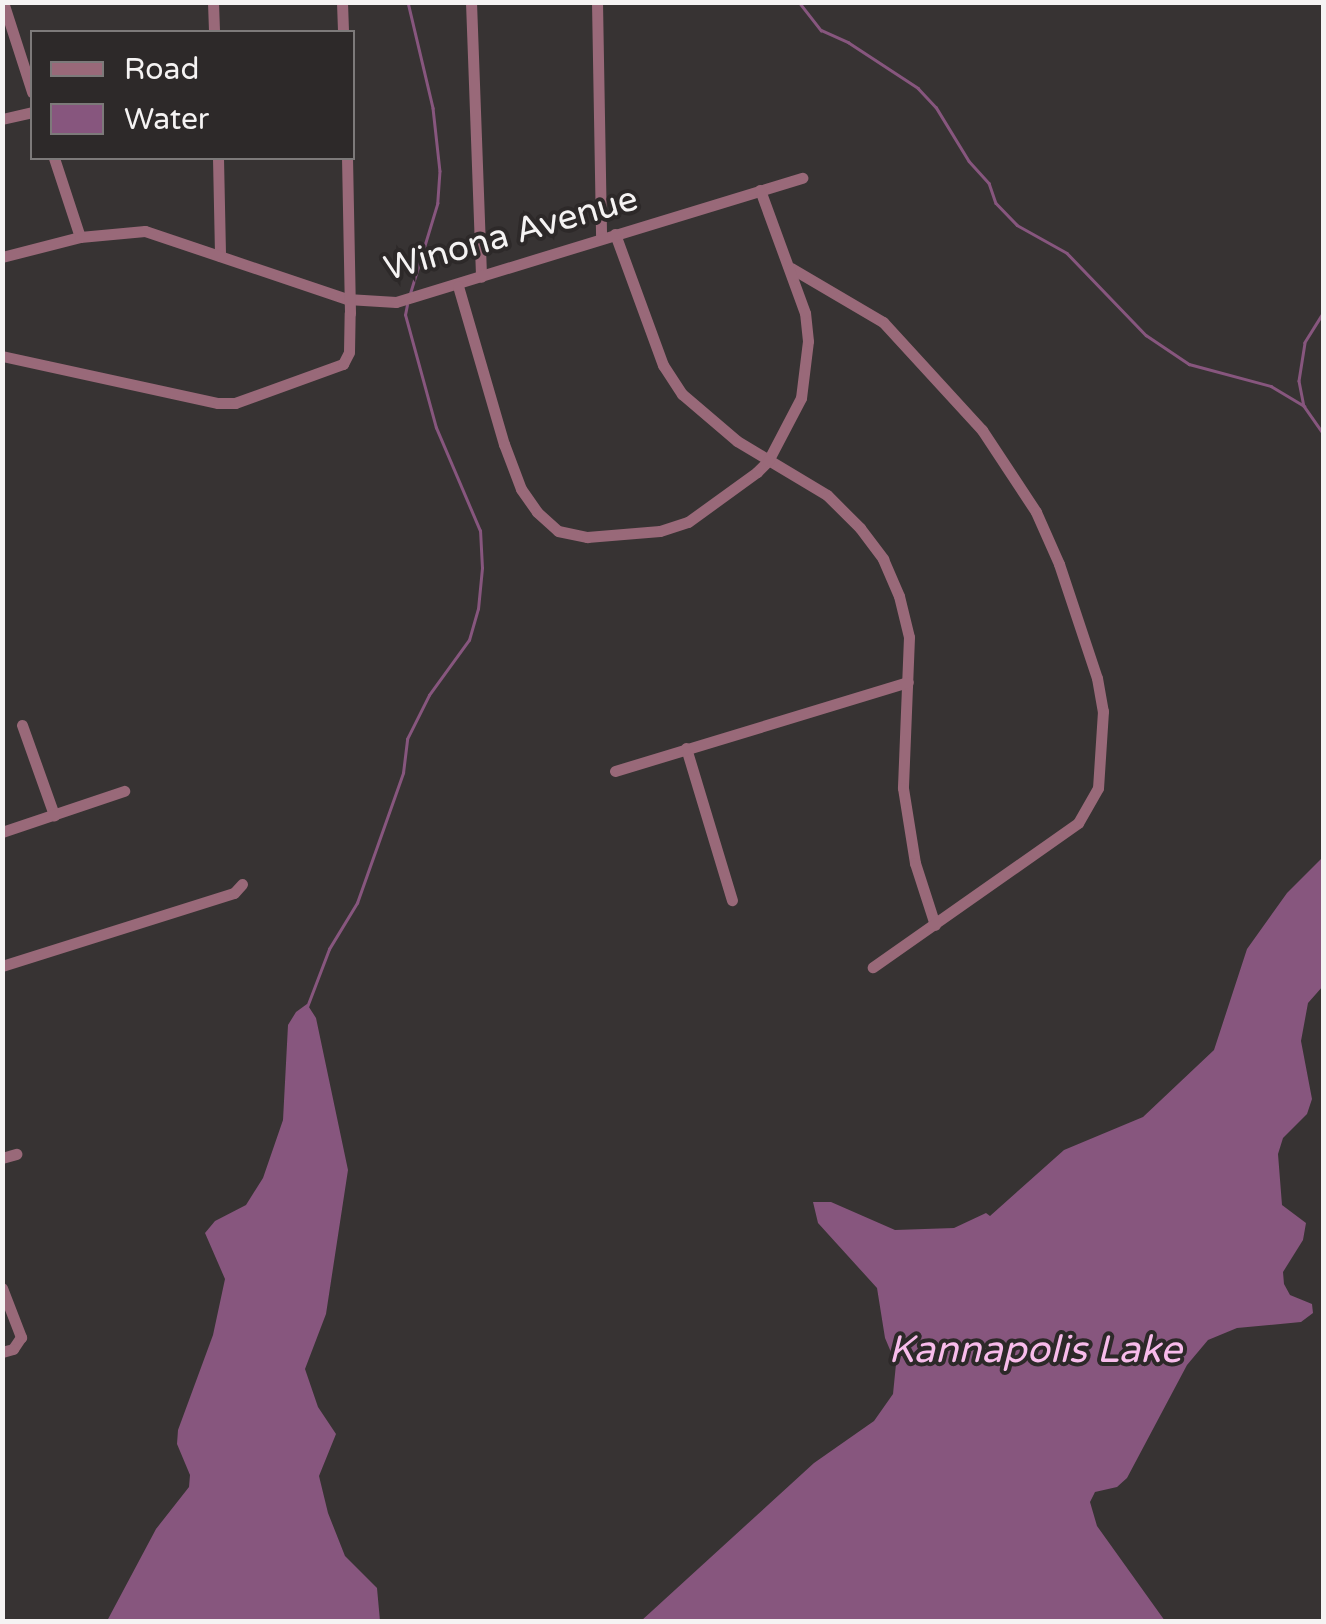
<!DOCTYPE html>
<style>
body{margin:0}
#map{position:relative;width:1326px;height:1624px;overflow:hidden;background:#373333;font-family:"Varela Round",sans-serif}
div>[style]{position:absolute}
.water>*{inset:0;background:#87567e}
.stream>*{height:2.5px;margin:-1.25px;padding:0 1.25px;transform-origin:1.25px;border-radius:1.25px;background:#87567e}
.minor>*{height:11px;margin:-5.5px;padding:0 5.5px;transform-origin:5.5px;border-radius:5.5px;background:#996979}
span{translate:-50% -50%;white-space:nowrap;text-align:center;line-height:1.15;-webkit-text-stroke:8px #2d2929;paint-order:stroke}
.street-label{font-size:35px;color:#f5f3f3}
.water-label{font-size:38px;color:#f8bceb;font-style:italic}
.frame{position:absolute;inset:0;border:5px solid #f5f3f3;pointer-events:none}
.legend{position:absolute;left:30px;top:30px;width:325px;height:130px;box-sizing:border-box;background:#2d2929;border:2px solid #7d7a7a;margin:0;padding:12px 18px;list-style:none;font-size:30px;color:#f5f3f3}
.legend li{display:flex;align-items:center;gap:20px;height:50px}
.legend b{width:50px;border:2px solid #7d7a7a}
</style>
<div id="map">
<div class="water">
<div style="clip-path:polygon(1323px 857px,1323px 986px,1308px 1003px,1301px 1041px,1312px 1099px,1307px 1114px,1283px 1138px,1278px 1154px,1282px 1205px,1306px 1223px,1303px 1240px,1283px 1272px,1284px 1284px,1290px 1295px,1312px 1304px,1313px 1313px,1301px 1322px,1237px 1328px,1208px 1340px,1187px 1365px,1127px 1478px,1117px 1487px,1095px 1492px,1090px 1502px,1097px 1526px,1165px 1621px,641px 1621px,814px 1463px,874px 1421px,893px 1394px,896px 1364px,885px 1338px,877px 1288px,818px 1223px,813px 1202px,831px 1202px,895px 1230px,954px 1228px,986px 1213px,990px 1216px,1064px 1150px,1143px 1117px,1214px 1050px,1247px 949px,1287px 893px)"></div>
<div style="clip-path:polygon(307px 1004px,316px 1018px,348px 1170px,326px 1314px,305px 1369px,318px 1407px,336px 1434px,319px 1476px,328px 1513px,345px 1556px,377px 1588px,380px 1621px,107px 1621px,156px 1529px,189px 1487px,190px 1475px,177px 1444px,178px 1430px,213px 1335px,225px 1279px,205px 1233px,215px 1221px,246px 1205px,263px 1178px,283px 1120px,288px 1025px,296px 1012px)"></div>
</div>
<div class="stream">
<div style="left:408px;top:2px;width:109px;rotate:76.7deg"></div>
<div style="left:433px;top:108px;width:63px;rotate:83.7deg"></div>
<div style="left:440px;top:171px;width:32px;rotate:94deg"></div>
<div style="left:438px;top:203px;width:93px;rotate:106.9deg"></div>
<div style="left:799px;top:2px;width:36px;rotate:52deg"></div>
<div style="left:821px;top:30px;width:30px;rotate:24deg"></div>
<div style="left:848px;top:42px;width:84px;rotate:33.3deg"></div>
<div style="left:918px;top:88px;width:26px;rotate:47deg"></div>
<div style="left:936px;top:107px;width:63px;rotate:58.6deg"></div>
<div style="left:969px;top:161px;width:30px;rotate:48deg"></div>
<div style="left:989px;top:183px;width:21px;rotate:71deg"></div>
<div style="left:996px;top:203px;width:30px;rotate:46deg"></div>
<div style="left:1017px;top:225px;width:57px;rotate:29.2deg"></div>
<div style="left:1067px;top:253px;width:114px;rotate:46.1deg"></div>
<div style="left:1146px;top:335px;width:52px;rotate:34deg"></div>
<div style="left:1189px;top:364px;width:85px;rotate:15deg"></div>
<div style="left:1271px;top:386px;width:39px;rotate:31deg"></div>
<div style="left:1324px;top:312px;width:36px;rotate:122deg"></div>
<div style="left:1305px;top:343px;width:38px;rotate:99deg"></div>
<div style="left:1299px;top:381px;width:25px;rotate:79deg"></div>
<div style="left:1304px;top:406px;width:35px;rotate:55deg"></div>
<div style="left:307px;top:1007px;width:62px;rotate:-69.2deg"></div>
<div style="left:329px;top:949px;width:54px;rotate:-58.7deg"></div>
<div style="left:357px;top:903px;width:138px;rotate:-70.5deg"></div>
<div style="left:403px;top:773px;width:34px;rotate:-83deg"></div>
<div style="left:407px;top:739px;width:49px;rotate:-63.4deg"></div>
<div style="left:429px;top:695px;width:68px;rotate:-54deg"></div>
<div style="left:469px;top:640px;width:32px;rotate:-74deg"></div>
<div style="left:478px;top:609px;width:41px;rotate:-84.4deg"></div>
<div style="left:482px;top:568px;width:37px;rotate:-93deg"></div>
<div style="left:480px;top:531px;width:112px;rotate:-113.1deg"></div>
<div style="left:436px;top:428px;width:117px;rotate:-105.3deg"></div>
<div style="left:405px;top:315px;width:10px;rotate:-79deg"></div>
</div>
<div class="minor">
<div style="left:3px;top:2px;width:95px;rotate:72.1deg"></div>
<div style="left:213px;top:2px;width:30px;rotate:88deg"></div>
<div style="left:342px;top:2px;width:30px;rotate:88deg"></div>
<div style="left:471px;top:2px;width:275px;rotate:87.9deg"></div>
<div style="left:597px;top:2px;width:236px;rotate:89deg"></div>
<div style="left:2px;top:119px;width:31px;rotate:-13deg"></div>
<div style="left:54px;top:158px;width:83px;rotate:71.8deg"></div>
<div style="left:218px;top:158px;width:98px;rotate:88.8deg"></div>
<div style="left:615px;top:234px;width:140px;rotate:69.9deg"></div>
<div style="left:663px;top:365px;width:35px;rotate:57deg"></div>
<div style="left:682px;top:394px;width:72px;rotate:40.5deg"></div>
<div style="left:737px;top:441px;width:105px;rotate:31deg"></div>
<div style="left:827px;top:495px;width:47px;rotate:45deg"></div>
<div style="left:860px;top:528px;width:39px;rotate:53deg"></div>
<div style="left:883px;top:559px;width:40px;rotate:66.6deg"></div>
<div style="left:899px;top:596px;width:42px;rotate:76.3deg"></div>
<div style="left:909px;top:637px;width:151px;rotate:92.3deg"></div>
<div style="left:903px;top:788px;width:76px;rotate:80.9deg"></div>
<div style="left:915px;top:863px;width:65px;rotate:72.1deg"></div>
<div style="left:2px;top:257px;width:81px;rotate:-14.4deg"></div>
<div style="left:80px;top:237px;width:65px;rotate:-5.3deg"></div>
<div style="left:145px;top:231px;width:213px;rotate:18.6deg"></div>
<div style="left:347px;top:299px;width:49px;rotate:3.5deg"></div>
<div style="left:396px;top:302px;width:425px;rotate:-17deg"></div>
<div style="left:791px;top:268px;width:107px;rotate:30.4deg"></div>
<div style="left:883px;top:322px;width:147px;rotate:47.5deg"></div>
<div style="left:982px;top:430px;width:98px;rotate:56.6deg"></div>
<div style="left:1036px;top:512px;width:57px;rotate:66.1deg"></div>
<div style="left:1059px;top:564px;width:120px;rotate:71.6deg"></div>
<div style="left:1097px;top:678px;width:34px;rotate:80deg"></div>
<div style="left:1103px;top:711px;width:77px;rotate:93.7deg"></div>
<div style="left:1098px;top:788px;width:40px;rotate:119.7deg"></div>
<div style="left:1078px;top:823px;width:251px;rotate:144.9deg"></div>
<div style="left:458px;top:286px;width:165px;rotate:73.8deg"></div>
<div style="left:504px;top:444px;width:48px;rotate:69.3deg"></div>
<div style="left:521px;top:489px;width:28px;rotate:55deg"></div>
<div style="left:537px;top:512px;width:28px;rotate:42deg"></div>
<div style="left:558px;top:531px;width:30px;rotate:12deg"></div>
<div style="left:587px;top:537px;width:73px;rotate:-4.7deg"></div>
<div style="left:660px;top:531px;width:29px;rotate:-18deg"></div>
<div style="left:688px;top:522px;width:85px;rotate:-35.9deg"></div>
<div style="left:757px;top:472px;width:16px;rotate:-45deg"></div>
<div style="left:768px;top:461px;width:71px;rotate:-62.4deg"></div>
<div style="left:801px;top:398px;width:57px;rotate:-83deg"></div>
<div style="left:808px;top:341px;width:28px;rotate:-96deg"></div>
<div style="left:805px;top:313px;width:131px;rotate:-110.1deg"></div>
<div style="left:2px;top:356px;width:221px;rotate:12.3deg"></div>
<div style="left:218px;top:403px;width:17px"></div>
<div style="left:235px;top:403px;width:115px;rotate:-19.9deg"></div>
<div style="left:343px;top:364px;width:13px;rotate:-63deg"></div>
<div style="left:349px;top:352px;width:39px;rotate:-89deg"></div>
<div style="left:350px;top:313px;width:155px;rotate:-91.1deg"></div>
<div style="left:22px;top:725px;width:96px;rotate:70.4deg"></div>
<div style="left:686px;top:748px;width:159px;rotate:73.2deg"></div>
<div style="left:615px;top:771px;width:306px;rotate:-16.9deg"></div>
<div style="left:2px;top:832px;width:129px;rotate:-18.6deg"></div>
<div style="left:2px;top:966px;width:243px;rotate:-17.5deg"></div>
<div style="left:234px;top:893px;width:12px;rotate:-48deg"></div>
<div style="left:2px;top:1158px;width:15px;rotate:-16deg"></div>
<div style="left:2px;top:1288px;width:53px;rotate:68.8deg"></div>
<div style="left:21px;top:1337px;width:14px;rotate:124deg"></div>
<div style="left:13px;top:1349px;width:11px;rotate:165deg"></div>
</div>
<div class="street-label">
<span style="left:511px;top:234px;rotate:-16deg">Winona Avenue</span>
</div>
<div class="water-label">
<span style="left:1035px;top:1351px">Kannapolis Lake</span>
</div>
<div class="frame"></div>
<ul class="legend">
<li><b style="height:12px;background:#996979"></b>Road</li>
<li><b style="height:28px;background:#87567e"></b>Water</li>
</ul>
</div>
